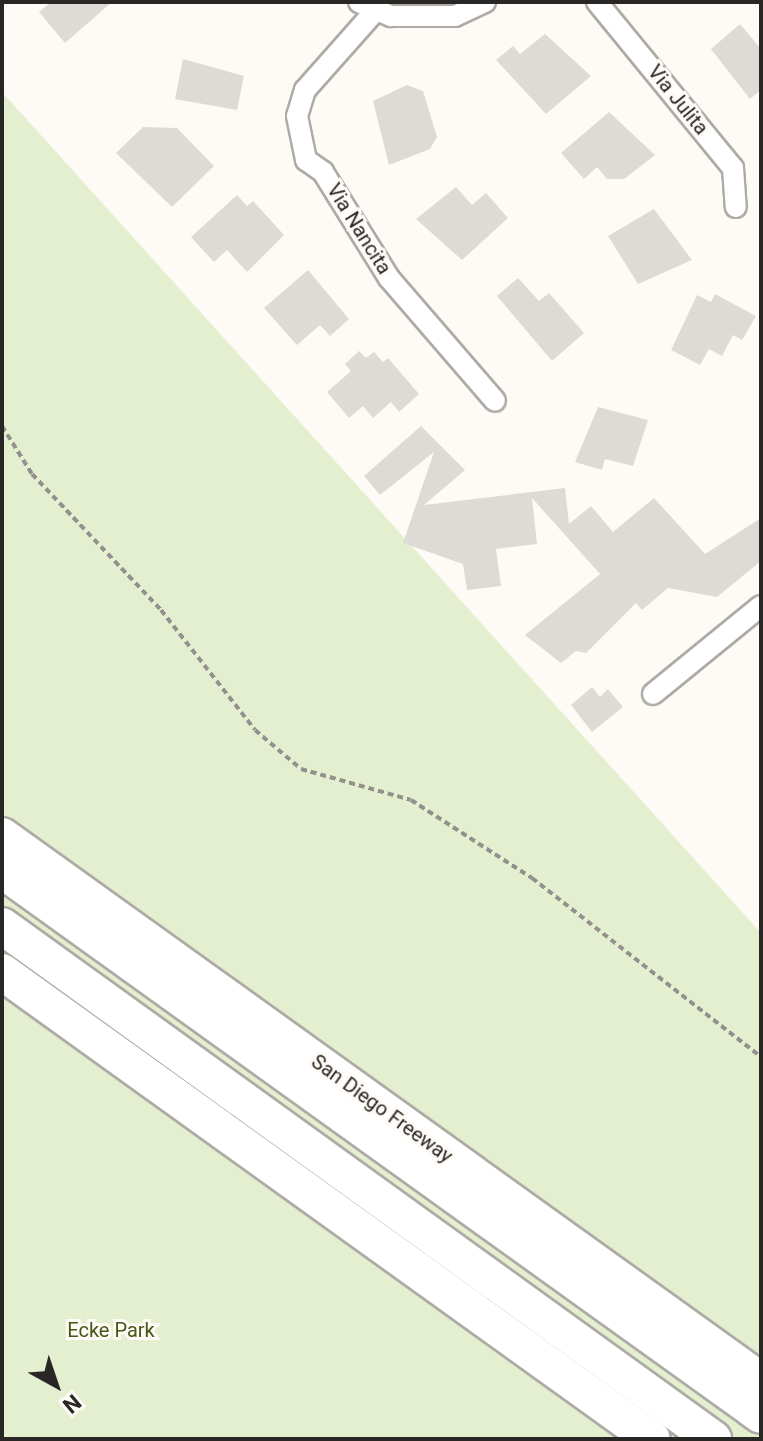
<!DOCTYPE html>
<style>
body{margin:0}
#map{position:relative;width:763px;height:1441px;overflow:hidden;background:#fefaf5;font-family:Roboto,sans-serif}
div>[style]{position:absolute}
.green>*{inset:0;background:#e4efcf}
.building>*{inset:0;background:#dedbd6}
.path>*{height:4px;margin-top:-2px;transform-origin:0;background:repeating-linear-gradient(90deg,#93908d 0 6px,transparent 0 10px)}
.roads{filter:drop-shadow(2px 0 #aeaba6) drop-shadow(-2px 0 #aeaba6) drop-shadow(0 2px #aeaba6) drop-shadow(0 -2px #aeaba6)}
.minor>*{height:20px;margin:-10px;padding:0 10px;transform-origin:10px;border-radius:10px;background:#fff}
.motorway>*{height:36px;margin:-18px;padding:0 18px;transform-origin:18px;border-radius:18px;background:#fff}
span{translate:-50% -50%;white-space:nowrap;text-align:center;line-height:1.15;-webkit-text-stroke:6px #fefaf5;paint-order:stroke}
.street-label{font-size:20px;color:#292726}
.park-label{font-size:20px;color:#465717}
.frame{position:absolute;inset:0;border:4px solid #292726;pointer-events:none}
.north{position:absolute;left:16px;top:1345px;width:80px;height:80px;-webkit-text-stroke:6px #fefaf5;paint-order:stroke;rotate:140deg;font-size:22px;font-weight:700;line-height:32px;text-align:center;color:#292726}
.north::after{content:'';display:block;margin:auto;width:28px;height:36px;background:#292726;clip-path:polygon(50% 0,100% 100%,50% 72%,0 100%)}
</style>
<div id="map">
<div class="green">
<div style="clip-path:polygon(2px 92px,761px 933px,761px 1439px,2px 1439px)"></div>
</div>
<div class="building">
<div style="clip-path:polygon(51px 2px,112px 2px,65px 43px,39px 12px)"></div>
<div style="clip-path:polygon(740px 24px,761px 49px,761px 90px,750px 99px,711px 49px)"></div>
<div style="clip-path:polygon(545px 34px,591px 76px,546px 114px,496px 60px,513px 46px,520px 54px)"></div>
<div style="clip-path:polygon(183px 59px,244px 76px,237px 110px,175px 99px)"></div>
<div style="clip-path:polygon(407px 85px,423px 91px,437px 137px,430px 149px,389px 165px,373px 101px)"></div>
<div style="clip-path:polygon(609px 112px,655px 155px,624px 179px,607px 179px,597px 167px,584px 179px,561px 153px)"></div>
<div style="clip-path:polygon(143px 127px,177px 128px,214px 166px,172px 207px,116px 153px)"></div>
<div style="clip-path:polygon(456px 187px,472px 205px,486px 193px,508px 218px,462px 260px,416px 219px)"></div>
<div style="clip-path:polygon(237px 195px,247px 206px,253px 201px,284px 235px,247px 272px,227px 250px,214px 262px,191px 237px)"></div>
<div style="clip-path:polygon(654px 209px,692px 260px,638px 284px,608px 236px)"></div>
<div style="clip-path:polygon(308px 270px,349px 319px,330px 336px,320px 325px,297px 345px,264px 308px)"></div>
<div style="clip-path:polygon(518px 278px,539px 301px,549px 293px,584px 333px,552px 361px,497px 296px)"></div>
<div style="clip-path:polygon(715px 294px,756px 316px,742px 340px,733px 335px,722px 356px,709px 349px,700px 365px,671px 350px,697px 295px,711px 302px)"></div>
<div style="clip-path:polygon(359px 351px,366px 358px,374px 352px,383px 362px,388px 358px,419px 394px,399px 412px,391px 402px,373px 418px,363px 406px,349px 418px,327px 392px,351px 371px,345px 364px)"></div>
<div style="clip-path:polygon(598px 407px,648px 420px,633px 466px,605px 459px,602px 470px,575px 462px)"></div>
<div style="clip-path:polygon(421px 426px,465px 470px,424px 505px,565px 488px,569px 524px,591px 506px,613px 532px,654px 498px,705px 554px,761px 518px,761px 561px,717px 597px,668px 588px,642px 610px,636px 603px,586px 653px,576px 651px,561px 663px,525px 635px,600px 574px,532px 498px,537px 544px,496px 549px,501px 586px,467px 590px,463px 564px,403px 543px,434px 452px,380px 495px,364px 476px)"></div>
<div style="clip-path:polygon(592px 687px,600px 697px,608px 689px,623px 707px,592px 732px,571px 705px)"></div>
</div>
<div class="path">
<div style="left:2px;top:426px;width:57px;rotate:58deg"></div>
<div style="left:32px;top:474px;width:187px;rotate:46.5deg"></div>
<div style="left:161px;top:610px;width:152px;rotate:51.9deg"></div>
<div style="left:255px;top:730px;width:60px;rotate:40.3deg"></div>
<div style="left:301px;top:769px;width:114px;rotate:15.7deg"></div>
<div style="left:411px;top:800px;width:144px;rotate:32.8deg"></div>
<div style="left:532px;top:878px;width:291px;rotate:38deg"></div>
</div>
<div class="roads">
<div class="minor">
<div style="left:359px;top:2px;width:35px;rotate:24deg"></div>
<div style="left:391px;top:16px;width:64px"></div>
<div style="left:455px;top:16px;width:33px;rotate:-25deg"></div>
<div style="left:597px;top:2px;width:215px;rotate:50.7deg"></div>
<div style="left:733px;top:168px;width:39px;rotate:86deg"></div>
<div style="left:376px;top:10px;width:107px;rotate:131.6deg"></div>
<div style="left:305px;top:90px;width:27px;rotate:107deg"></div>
<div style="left:297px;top:116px;width:45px;rotate:78.4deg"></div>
<div style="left:306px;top:160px;width:21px;rotate:35deg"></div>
<div style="left:323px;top:172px;width:125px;rotate:58.1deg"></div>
<div style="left:389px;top:278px;width:162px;rotate:49.2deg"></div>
<div style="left:653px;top:694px;width:139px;rotate:-39.2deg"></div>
</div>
<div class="motorway">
<div style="left:2px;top:836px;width:934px;rotate:35.68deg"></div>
<div style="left:2px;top:870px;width:934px;rotate:35.68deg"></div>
<div style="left:2px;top:926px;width:877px;rotate:35.81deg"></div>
<div style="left:2px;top:972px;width:800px;rotate:35.7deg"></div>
</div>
</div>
<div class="street-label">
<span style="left:678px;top:100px;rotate:51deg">Via Julita</span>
<span style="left:359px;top:229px;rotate:58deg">Via Nancita</span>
<span style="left:382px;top:1109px;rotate:36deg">San Diego Freeway</span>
</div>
<div class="park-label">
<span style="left:111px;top:1330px">Ecke Park</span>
</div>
<div class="frame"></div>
<div class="north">N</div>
</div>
